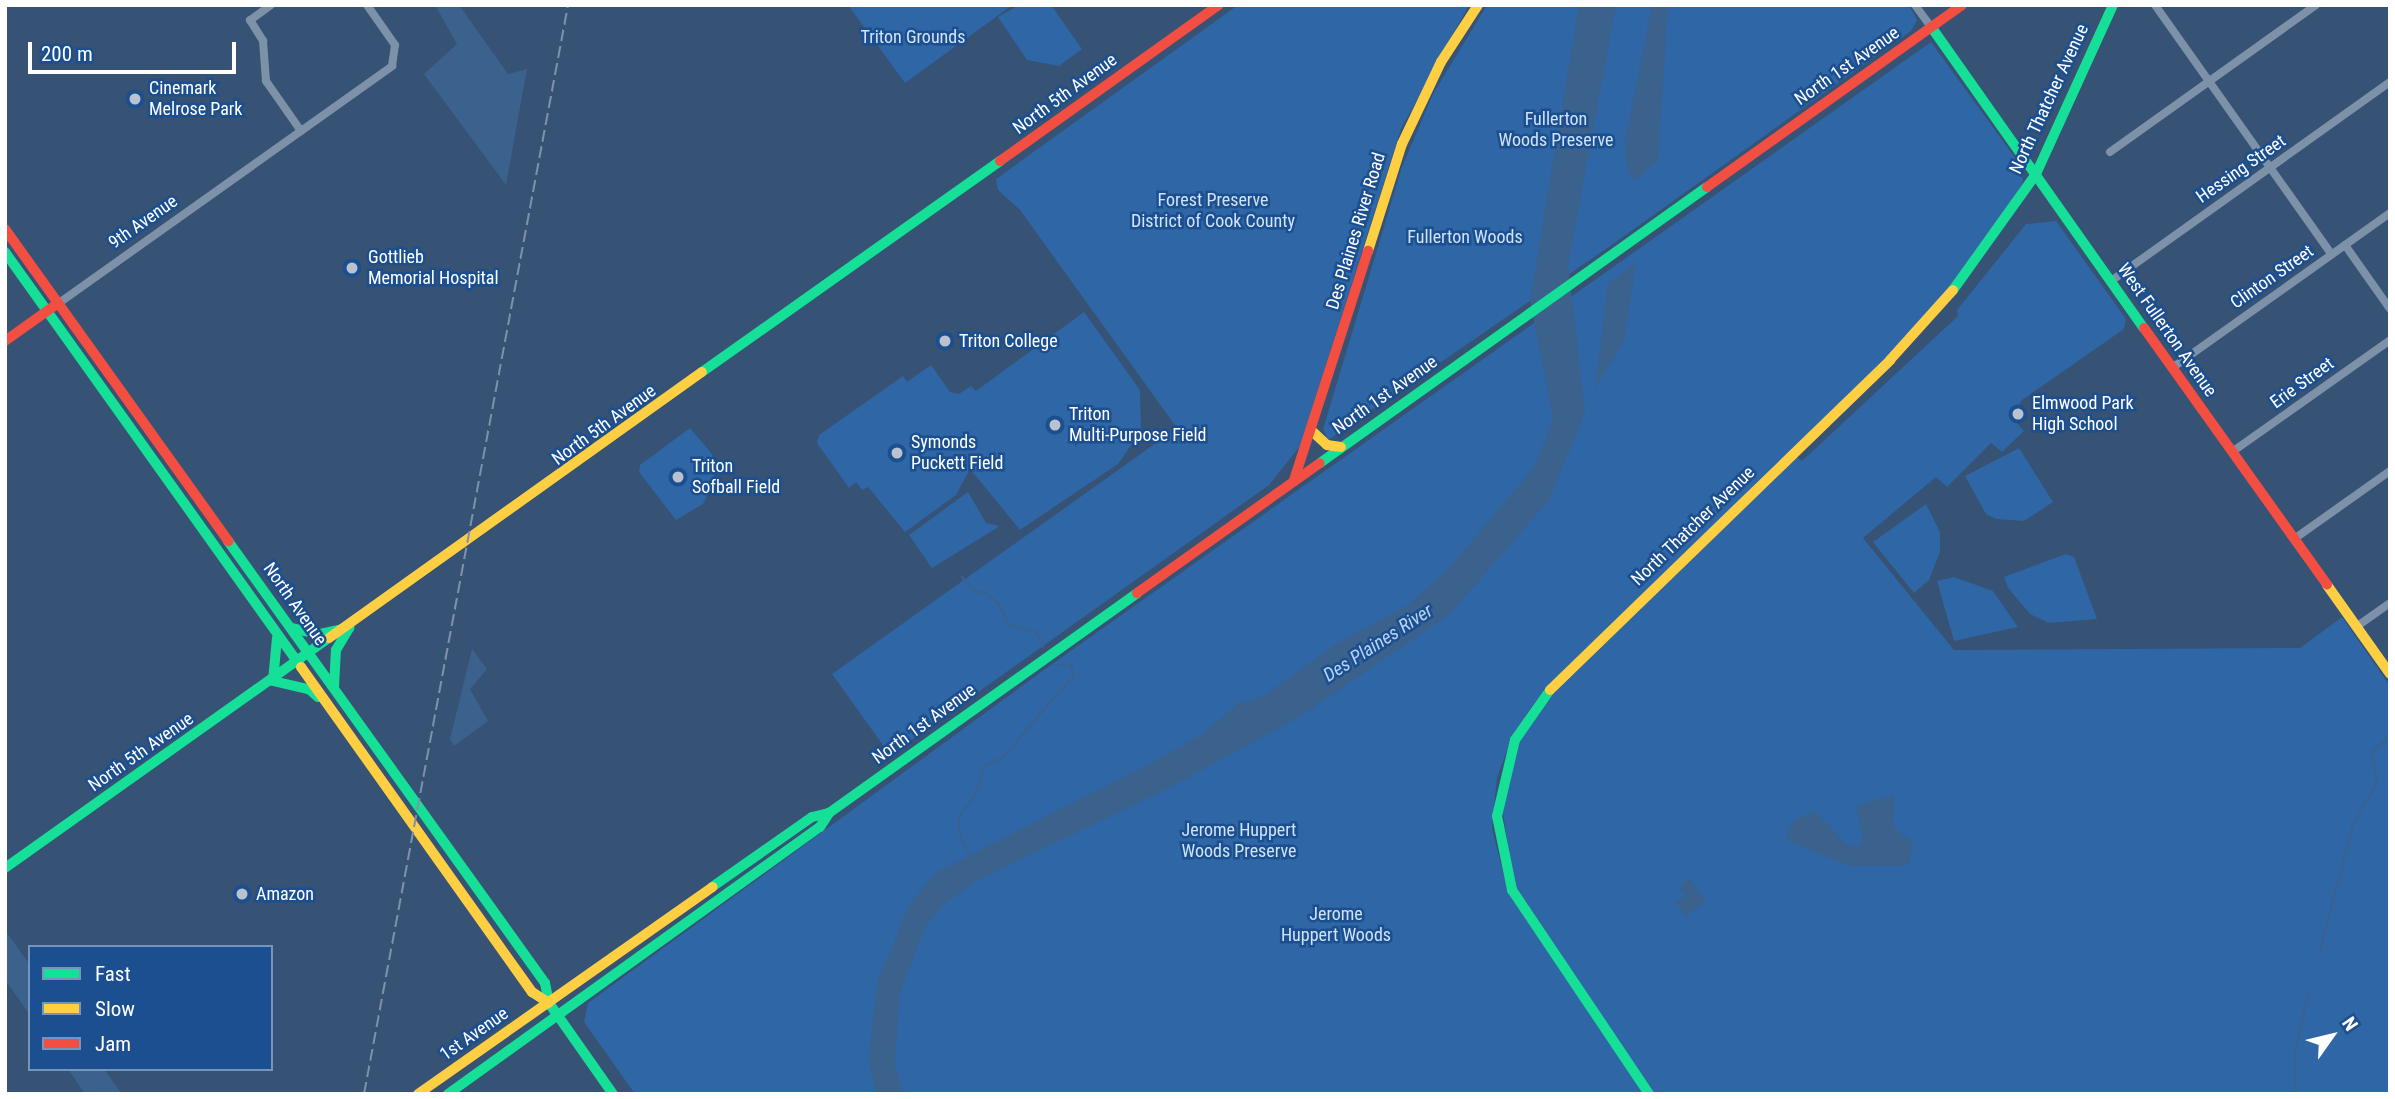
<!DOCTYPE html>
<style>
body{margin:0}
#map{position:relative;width:2395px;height:1099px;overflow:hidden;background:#365274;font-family:"Roboto Condensed",sans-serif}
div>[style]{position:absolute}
.green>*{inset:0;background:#2f66a5}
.water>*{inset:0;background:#3b618d}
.stream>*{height:2px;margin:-1px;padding:0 1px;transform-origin:1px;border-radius:1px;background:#3b618d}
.street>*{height:8px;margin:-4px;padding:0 4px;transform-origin:4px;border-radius:4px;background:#7d92a8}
.fast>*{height:10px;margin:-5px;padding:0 5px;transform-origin:5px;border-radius:5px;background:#16e098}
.slow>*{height:10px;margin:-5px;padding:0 5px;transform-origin:5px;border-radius:5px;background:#ffcf43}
.jam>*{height:10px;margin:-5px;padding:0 5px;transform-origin:5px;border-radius:5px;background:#f24e42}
.rail>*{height:2px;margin-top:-1px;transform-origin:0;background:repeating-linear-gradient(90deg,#7e92a7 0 12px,transparent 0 17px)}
.dots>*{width:19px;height:19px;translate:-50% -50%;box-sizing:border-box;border:4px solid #1b4f8f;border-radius:50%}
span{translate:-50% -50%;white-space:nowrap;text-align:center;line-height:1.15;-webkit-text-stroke:5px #1b4f8f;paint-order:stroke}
.park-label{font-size:18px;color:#cfe3fa}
.street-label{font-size:18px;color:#fff}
.poi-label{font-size:18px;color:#fff}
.left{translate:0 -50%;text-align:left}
.water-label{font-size:19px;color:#b5d3f5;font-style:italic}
.frame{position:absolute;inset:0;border:7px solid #fff;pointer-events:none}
.legend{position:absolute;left:28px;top:945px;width:245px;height:126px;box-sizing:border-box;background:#1b4f8f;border:2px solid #7695bc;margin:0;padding:9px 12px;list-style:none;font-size:21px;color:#fff}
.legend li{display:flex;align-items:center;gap:14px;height:35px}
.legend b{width:35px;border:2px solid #7695bc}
.north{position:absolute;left:2297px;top:1001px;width:70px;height:70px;-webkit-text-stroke:5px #1b4f8f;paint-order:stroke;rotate:56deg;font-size:19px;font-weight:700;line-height:28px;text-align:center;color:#fff}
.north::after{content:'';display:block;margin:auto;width:24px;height:32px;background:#fff;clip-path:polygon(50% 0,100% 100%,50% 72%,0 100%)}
.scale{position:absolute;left:28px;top:42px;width:208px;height:32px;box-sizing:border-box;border:4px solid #fff;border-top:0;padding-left:9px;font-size:21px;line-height:24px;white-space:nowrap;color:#fff;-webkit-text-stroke:5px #1b4f8f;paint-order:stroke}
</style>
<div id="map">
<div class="green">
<div style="clip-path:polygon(848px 5px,1010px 5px,1011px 6px,905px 83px)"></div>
<div style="clip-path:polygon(1019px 5px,1051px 5px,1082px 49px,1059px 66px,1027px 60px,998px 17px)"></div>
<div style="clip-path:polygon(1238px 5px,1469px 5px,1401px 129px,1300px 446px,1269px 485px,890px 755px,832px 674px,1177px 428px,1020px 210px,998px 190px,996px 179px)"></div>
<div style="clip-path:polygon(1487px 5px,1909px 5px,1917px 20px,1911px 31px,1613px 244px,1328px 440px,1323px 429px,1402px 167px,1433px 94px)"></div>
<div style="clip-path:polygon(1931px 42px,2021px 166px,2023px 182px,2015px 196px,1944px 294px,1892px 353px,1544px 689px,1513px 734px,1497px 778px,1492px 828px,1508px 893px,1644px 1094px,635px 1094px,584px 1022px,588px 1003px,1048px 667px)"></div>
<div style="clip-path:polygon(2056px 221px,2126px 319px,2124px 329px,2022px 400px,2012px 418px,2024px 431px,2002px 452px,1991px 443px,1947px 487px,1936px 477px,1863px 538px,1954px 650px,2300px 648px,2342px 617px,2390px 686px,2390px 1094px,1655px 1094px,1533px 921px,1514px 884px,1502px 807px,1521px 739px,1562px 683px,1796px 456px,1802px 461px,1958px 316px,1957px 310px,2026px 224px)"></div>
<div style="clip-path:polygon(1084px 312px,1140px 390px,1141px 431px,1118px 464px,1020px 530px,970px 469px,956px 495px,905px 532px,868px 487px,862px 490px,856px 482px,849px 488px,817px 443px,819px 435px,903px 376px,907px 382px,931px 365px,950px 392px,959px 394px,971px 386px,976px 391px)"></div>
<div style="clip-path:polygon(690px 428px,712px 454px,714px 482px,703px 504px,676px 520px,639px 472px,640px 465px)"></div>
<div style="clip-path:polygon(2019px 448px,2053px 502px,2024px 521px,1996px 519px,1986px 514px,1965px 476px)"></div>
<div style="clip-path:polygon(968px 492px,986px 523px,1000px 526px,932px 568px,909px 535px)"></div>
<div style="clip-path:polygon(1926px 504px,1940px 532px,1940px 552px,1929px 580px,1914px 593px,1873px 542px)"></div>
<div style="clip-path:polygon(2066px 554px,2074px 557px,2097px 619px,2049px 623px,2030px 614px,2008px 588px,2004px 577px)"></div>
<div style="clip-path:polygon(1954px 577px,1993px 591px,2018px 627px,1954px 641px,1937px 581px)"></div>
</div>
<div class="water">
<div style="clip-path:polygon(435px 5px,459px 5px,508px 74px,527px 69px,506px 185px,424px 74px,457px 44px)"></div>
<div style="clip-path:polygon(1579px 5px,1616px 5px,1568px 265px,1585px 412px,1549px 500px,1450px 614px,1301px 716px,1169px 788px,974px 882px,943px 905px,926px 926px,900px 992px,895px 1064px,903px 1094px,876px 1094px,868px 1061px,878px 980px,910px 903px,937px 872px,1153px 762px,1204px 733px,1236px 705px,1265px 695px,1336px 644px,1408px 605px,1451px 566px,1535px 466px,1553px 419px,1530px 301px)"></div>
<div style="clip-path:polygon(1652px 5px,1668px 5px,1658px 160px,1637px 179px,1628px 174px,1625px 140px)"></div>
<div style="clip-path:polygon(1636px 262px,1624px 341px,1595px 388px,1608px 284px)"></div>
<div style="clip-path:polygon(472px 649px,487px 669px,470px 689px,488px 721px,454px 746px,450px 739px)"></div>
<div style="clip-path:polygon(1894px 795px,1893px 827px,1912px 841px,1910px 862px,1903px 866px,1848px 866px,1785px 839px,1794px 820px,1815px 811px,1846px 844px,1858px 846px,1863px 838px,1856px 806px)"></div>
<div style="clip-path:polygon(1690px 879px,1706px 901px,1685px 916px,1675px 901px,1686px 897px,1679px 887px)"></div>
<div style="clip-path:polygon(5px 930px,30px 965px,30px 1015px,5px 980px)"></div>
<div style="clip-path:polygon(68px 1069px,104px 1069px,122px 1094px,85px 1094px)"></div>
</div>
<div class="stream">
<div style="left:962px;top:577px;width:21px;rotate:49deg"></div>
<div style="left:976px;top:593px;width:8px;rotate:-14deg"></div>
<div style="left:984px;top:591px;width:20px;rotate:41deg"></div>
<div style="left:999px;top:604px;width:23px;rotate:65deg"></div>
<div style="left:1009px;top:625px;width:28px;rotate:15deg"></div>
<div style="left:1036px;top:632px;width:17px;rotate:65deg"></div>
<div style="left:968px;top:853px;width:23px;rotate:-113deg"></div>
<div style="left:959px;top:832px;width:15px;rotate:-90deg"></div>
<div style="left:959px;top:817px;width:31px;rotate:-54deg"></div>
<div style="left:977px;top:792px;width:27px;rotate:-75deg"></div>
<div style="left:984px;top:766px;width:21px;rotate:-25deg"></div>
<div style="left:1003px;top:757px;width:108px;rotate:-49.1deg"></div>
<div style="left:1074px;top:675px;width:10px;rotate:-107deg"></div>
<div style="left:1071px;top:665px;width:15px;rotate:180deg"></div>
<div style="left:2319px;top:955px;width:135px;rotate:-75.5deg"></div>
<div style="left:2353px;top:824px;width:48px;rotate:-59.7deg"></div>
<div style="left:2377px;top:783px;width:31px;rotate:-99deg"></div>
<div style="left:2372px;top:752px;width:25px;rotate:-43deg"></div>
<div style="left:1302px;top:1094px;width:35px"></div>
<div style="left:2295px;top:1094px;width:43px;rotate:-90deg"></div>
<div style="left:2295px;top:1051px;width:61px;rotate:-76.7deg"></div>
</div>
<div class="street">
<div style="left:271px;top:5px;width:26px;rotate:144deg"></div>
<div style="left:250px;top:20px;width:25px;rotate:58deg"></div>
<div style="left:263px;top:41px;width:40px;rotate:85.7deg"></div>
<div style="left:266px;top:81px;width:61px;rotate:55deg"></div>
<div style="left:1915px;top:5px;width:29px;rotate:54deg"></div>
<div style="left:2155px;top:5px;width:305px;rotate:54.7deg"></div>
<div style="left:2110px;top:152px;width:253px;rotate:-35.5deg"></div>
<div style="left:2345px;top:245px;width:78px;rotate:54.9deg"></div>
<div style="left:2111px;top:281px;width:343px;rotate:-35.5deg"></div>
<div style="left:59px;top:303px;width:409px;rotate:-35.4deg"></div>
<div style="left:392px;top:66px;width:21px;rotate:-82deg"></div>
<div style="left:395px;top:45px;width:49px;rotate:-125deg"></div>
<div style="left:2172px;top:368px;width:267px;rotate:-35.4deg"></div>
<div style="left:2232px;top:452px;width:194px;rotate:-35.3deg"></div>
<div style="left:2294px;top:539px;width:118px;rotate:-35.3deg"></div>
<div style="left:2356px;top:627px;width:42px;rotate:-35.2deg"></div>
</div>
<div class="fast">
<div style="left:1932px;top:28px;width:367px;rotate:54.8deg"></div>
<div style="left:5px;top:252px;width:510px;rotate:54.5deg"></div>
<div style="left:1953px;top:290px;width:143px;rotate:-54.4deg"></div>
<div style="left:2036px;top:174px;width:186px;rotate:-65.5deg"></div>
<div style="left:702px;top:372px;width:365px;rotate:-35.3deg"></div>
<div style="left:1320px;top:463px;width:475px;rotate:-35.5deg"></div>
<div style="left:228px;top:541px;width:544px;rotate:54.35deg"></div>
<div style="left:545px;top:983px;width:20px;rotate:79deg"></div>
<div style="left:549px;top:1003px;width:111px;rotate:54.9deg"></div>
<div style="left:291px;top:628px;width:30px;rotate:12deg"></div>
<div style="left:320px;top:634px;width:30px;rotate:-12deg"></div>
<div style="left:277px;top:638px;width:43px;rotate:95.3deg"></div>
<div style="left:273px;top:681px;width:37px;rotate:13deg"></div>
<div style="left:309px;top:689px;width:12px;rotate:42deg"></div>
<div style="left:334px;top:687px;width:37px;rotate:-87deg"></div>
<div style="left:336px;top:650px;width:26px;rotate:-59deg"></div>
<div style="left:1550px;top:690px;width:61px;rotate:125deg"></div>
<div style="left:1515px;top:740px;width:78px;rotate:103.3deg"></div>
<div style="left:1497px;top:816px;width:76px;rotate:78.5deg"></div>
<div style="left:1512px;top:890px;width:246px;rotate:56.1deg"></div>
<div style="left:5px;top:868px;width:397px;rotate:-35.4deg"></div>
<div style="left:712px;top:887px;width:122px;rotate:-35deg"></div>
<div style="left:812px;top:817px;width:17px;rotate:-13deg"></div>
<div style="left:829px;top:813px;width:379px;rotate:-35.5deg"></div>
<div style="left:448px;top:1094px;width:458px;rotate:-35.7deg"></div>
<div style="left:820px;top:827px;width:17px;rotate:-57deg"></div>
</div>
<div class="slow">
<div style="left:1368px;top:251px;width:112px;rotate:-72.4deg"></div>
<div style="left:1402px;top:144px;width:91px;rotate:-64.6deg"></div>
<div style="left:1441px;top:62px;width:68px;rotate:-57deg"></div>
<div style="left:1313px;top:432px;width:19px;rotate:43deg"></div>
<div style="left:1327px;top:445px;width:14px;rotate:8deg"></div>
<div style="left:2327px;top:585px;width:109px;rotate:54.7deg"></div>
<div style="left:329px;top:638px;width:458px;rotate:-35.5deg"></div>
<div style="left:301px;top:667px;width:399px;rotate:54.6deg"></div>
<div style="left:532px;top:992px;width:20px;rotate:33deg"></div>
<div style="left:1550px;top:690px;width:474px;rotate:-44.1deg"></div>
<div style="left:1890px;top:360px;width:94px;rotate:-48deg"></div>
<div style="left:418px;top:1094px;width:360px;rotate:-35.1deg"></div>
</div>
<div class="jam">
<div style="left:1000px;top:161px;width:269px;rotate:-35.5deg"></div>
<div style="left:1707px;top:187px;width:313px;rotate:-35.5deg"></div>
<div style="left:5px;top:229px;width:384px;rotate:54.4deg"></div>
<div style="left:2144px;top:328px;width:315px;rotate:54.5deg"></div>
<div style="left:5px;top:341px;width:60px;rotate:-35.5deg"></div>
<div style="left:1294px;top:480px;width:241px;rotate:-72.1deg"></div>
<div style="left:1137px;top:593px;width:224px;rotate:-35.4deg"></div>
</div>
<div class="rail">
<div style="left:364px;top:1094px;width:1108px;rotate:-79.39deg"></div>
</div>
<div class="dots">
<div style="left:135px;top:99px;background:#b9c2ce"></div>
<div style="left:352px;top:268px;background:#b9c2ce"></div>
<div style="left:945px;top:341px;background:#b9c2ce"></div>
<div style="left:2018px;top:414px;background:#b9c2ce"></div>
<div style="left:1055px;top:425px;background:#b9c2ce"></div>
<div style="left:897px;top:453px;background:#b9c2ce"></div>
<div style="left:678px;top:477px;background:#b9c2ce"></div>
<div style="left:242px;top:894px;background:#b9c2ce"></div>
</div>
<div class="park-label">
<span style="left:913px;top:37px">Triton Grounds</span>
<span style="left:1556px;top:130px">Fullerton<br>Woods Preserve</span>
<span style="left:1213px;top:211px">Forest Preserve<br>District of Cook County</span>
<span style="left:1465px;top:237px">Fullerton Woods</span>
<span style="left:1239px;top:841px">Jerome Huppert<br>Woods Preserve</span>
<span style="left:1336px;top:925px">Jerome<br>Huppert Woods</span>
</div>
<div class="street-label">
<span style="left:1847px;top:66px;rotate:-35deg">North 1st Avenue</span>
<span style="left:1065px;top:94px;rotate:-36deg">North 5th Avenue</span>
<span style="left:2049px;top:99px;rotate:-65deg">North Thatcher Avenue</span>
<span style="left:2241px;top:169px;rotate:-35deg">Hessing Street</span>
<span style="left:143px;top:222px;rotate:-35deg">9th Avenue</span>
<span style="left:1356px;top:231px;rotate:-73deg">Des Plaines River Road</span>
<span style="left:2272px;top:277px;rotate:-35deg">Clinton Street</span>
<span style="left:2167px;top:330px;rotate:55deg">West Fullerton Avenue</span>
<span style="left:2302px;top:383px;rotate:-36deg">Erie Street</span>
<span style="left:1385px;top:395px;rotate:-35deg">North 1st Avenue</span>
<span style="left:604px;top:425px;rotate:-36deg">North 5th Avenue</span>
<span style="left:1693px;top:526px;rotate:-44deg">North Thatcher Avenue</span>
<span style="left:295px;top:604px;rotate:55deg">North Avenue</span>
<span style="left:924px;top:724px;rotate:-36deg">North 1st Avenue</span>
<span style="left:141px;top:752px;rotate:-35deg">North 5th Avenue</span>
<span style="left:474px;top:1034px;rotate:-35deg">1st Avenue</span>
</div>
<div class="poi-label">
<span class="left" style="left:149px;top:99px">Cinemark<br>Melrose Park</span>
<span class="left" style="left:368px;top:268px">Gottlieb<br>Memorial Hospital</span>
<span class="left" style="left:959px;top:341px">Triton College</span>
<span class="left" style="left:2032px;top:414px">Elmwood Park<br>High School</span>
<span class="left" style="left:1069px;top:425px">Triton<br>Multi-Purpose Field</span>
<span class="left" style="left:911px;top:453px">Symonds<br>Puckett Field</span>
<span class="left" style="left:692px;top:477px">Triton<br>Sofball Field</span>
<span class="left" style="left:256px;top:894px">Amazon</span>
</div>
<div class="water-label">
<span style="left:1378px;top:643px;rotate:-33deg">Des Plaines River</span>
</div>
<div class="frame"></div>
<ul class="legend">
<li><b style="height:9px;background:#16e098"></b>Fast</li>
<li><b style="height:9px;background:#ffcf43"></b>Slow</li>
<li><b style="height:9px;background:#f24e42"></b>Jam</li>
</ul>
<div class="north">N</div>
<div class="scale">200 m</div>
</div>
